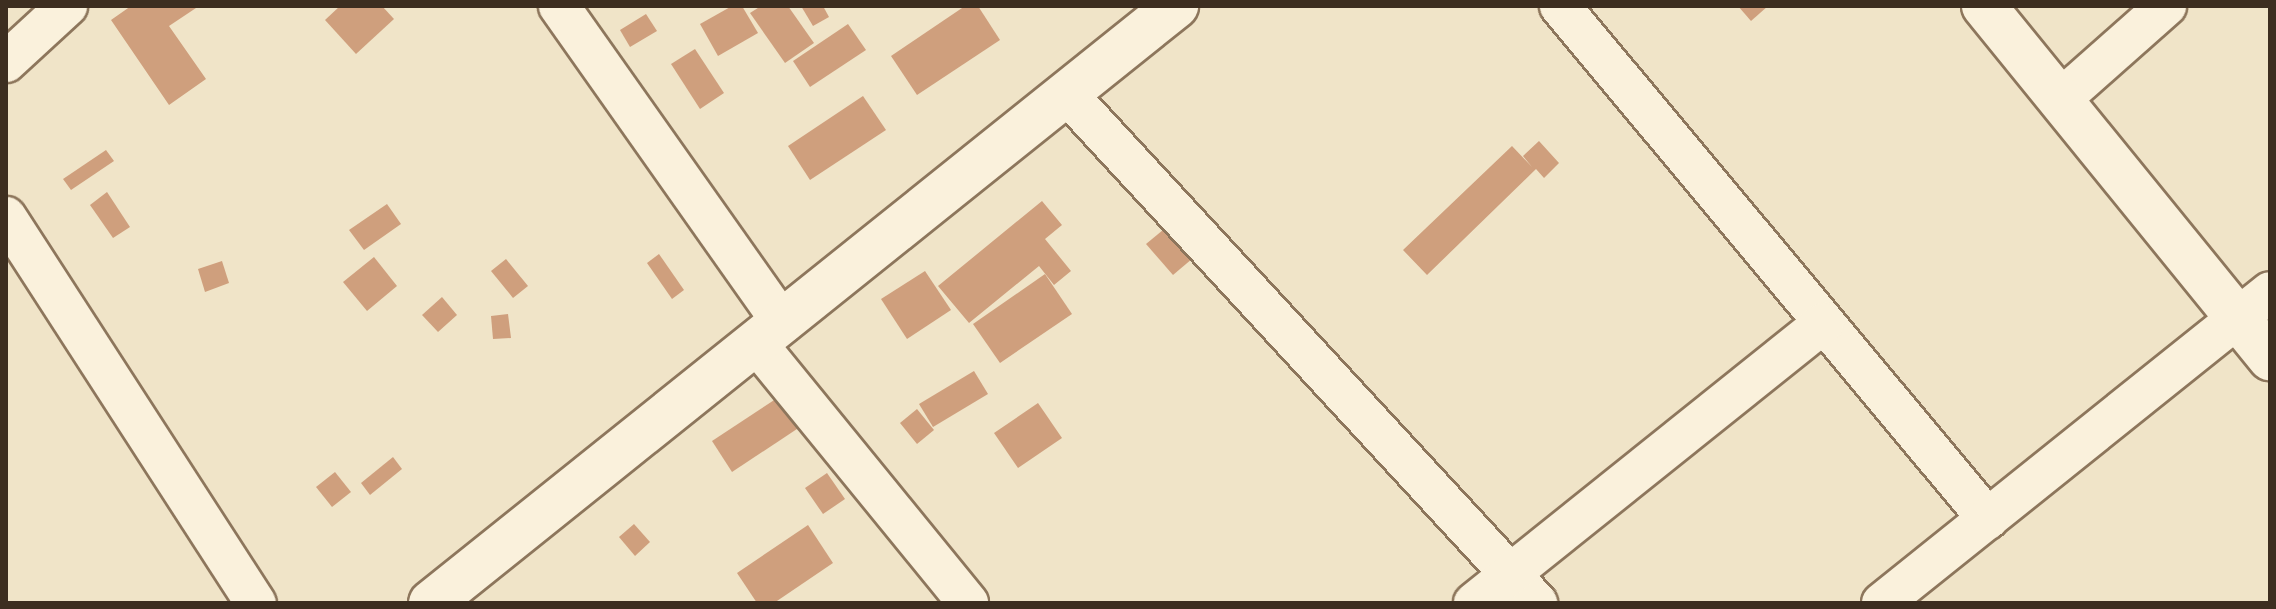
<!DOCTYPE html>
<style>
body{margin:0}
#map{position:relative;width:2276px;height:609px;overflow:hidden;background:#f0e4c8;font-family:Georgia,serif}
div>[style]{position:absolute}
.building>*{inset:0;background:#cf9f7d}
.roads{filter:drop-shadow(2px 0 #8d765c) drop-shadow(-2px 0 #8d765c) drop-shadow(0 2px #8d765c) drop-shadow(0 -2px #8d765c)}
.minor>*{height:40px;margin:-20px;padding:0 20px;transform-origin:20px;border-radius:20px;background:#faf1dc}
.tertiary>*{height:44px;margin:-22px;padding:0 22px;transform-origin:22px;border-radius:22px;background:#faf1dc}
span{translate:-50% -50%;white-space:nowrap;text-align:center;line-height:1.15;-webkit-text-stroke:6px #f7eed8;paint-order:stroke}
.frame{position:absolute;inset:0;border:8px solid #3d2e20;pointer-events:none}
</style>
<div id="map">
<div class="building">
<div style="clip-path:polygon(131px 6px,199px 6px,169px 26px,206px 79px,169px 105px,111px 20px)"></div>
<div style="clip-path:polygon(340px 6px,382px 6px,394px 19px,356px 54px,325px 20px)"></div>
<div style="clip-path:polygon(732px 6px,742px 6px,758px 33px,718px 56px,700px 24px)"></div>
<div style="clip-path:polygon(761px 6px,788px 6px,814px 43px,785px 63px,750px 13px)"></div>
<div style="clip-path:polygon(801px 6px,823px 6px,829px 17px,813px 26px)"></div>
<div style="clip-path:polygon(965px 6px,978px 6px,1000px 40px,917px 95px,891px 56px)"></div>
<div style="clip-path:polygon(1738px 6px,1768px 6px,1751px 21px)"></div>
<div style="clip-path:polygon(646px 14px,657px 31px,630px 47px,620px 30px)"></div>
<div style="clip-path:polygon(848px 24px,866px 50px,810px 87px,793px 61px)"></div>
<div style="clip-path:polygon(695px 49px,724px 93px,700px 109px,671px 64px)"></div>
<div style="clip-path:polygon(863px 96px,886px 130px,810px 180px,788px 146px)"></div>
<div style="clip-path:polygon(1539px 141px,1559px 163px,1544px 178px,1536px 169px,1427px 275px,1403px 250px,1512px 146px,1532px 167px,1523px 156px)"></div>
<div style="clip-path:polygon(106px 150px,114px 161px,71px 190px,63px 179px)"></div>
<div style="clip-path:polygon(107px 192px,130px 227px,113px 238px,90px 205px)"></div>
<div style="clip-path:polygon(1042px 201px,1062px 225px,1045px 239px,1071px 271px,1054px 285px,1039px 266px,969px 323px,938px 286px)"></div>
<div style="clip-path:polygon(387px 204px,401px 224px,364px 250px,349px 230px)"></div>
<div style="clip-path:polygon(1186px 211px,1212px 242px,1173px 275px,1146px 244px)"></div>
<div style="clip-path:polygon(659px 254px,684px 290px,672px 299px,647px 263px)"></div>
<div style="clip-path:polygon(374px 257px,397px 286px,367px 311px,343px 282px)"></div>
<div style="clip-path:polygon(506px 259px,528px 286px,513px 298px,491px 271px)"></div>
<div style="clip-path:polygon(222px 261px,229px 283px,205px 292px,198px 269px)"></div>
<div style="clip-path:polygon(925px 271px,951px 310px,907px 339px,881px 299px)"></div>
<div style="clip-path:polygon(1045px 274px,1072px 314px,1000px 363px,973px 324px)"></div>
<div style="clip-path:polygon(442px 297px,457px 315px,438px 332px,422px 315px)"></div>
<div style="clip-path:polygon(508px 314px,511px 338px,493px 339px,491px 316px)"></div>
<div style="clip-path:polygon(974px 371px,988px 394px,933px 427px,919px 404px)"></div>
<div style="clip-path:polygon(791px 389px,812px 419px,732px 472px,712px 441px)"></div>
<div style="clip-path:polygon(1038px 403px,1062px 438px,1018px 468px,994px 433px)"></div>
<div style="clip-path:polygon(917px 409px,934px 430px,917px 444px,900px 423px)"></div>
<div style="clip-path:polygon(393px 457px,402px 469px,370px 495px,361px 483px)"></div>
<div style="clip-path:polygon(335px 472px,351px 492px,332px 507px,316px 487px)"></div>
<div style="clip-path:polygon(827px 473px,845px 499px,823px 514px,805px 488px)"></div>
<div style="clip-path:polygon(634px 524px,650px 542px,635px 556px,619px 537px)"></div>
<div style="clip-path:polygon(808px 525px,833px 563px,774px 603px,757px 603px,737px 573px)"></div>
</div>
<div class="roads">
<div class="minor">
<div style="left:559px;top:6px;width:388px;rotate:54.8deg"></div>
<div style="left:1560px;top:6px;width:668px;rotate:50.16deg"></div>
<div style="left:6px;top:62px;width:83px;rotate:-42.6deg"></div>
<div style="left:1067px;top:94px;width:693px;rotate:47.28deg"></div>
<div style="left:2062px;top:98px;width:139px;rotate:-41.5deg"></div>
<div style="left:6px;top:217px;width:460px;rotate:57.1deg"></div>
<div style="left:757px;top:344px;width:334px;rotate:50.8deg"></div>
<div style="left:1474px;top:603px;width:448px;rotate:-38.7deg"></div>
<div style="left:1882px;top:603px;width:497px;rotate:-38.7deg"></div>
</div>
<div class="tertiary">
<div style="left:1984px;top:6px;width:454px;rotate:50.9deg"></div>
<div style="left:431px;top:603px;width:955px;rotate:-38.71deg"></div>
</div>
</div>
<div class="frame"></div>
</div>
